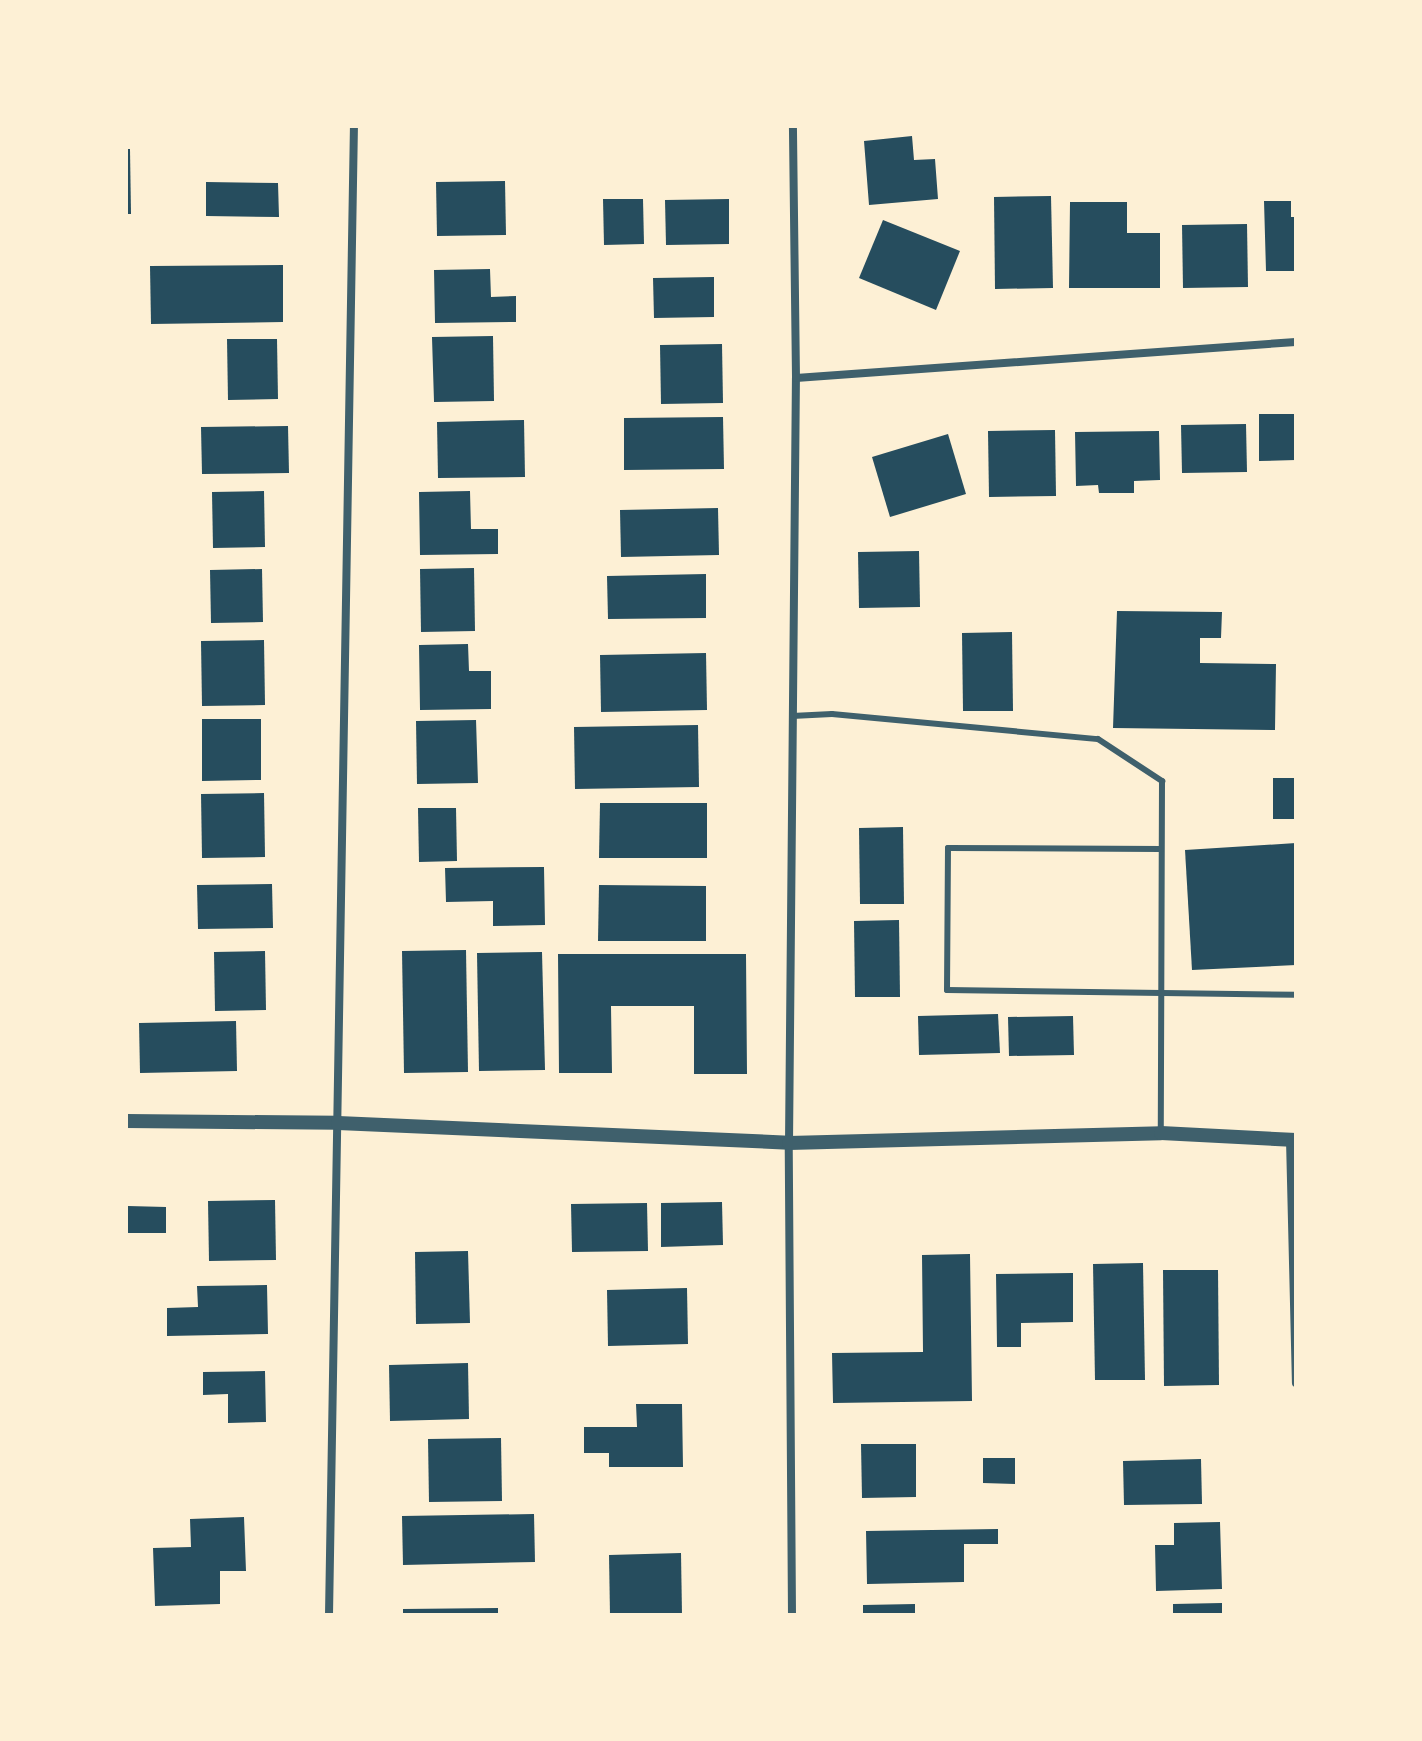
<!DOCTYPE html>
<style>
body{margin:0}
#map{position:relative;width:1422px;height:1741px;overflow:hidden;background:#fdf0d5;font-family:Mulish,sans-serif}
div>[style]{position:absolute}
.building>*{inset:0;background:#264d5e}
.service>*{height:6px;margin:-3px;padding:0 3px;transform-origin:3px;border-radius:3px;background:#3f606c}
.minor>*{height:8px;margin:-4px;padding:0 4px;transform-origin:4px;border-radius:4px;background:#3f606c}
.tertiary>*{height:14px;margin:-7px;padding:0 7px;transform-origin:7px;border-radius:7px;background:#3f606c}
span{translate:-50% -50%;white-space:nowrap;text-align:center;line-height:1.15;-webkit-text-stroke:6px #fdf0d5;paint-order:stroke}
.frame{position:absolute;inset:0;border:128px solid #fdf0d5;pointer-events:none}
</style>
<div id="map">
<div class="building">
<div style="clip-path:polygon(912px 136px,914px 160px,935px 159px,938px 199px,869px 205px,864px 141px)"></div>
<div style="clip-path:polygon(126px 149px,130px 149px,131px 214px,126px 214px)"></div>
<div style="clip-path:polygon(505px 181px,506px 235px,437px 236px,436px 182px)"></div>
<div style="clip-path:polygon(206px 182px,278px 183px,279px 217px,206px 216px)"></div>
<div style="clip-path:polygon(1051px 196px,1053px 288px,995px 289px,994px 197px)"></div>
<div style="clip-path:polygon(603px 199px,643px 199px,644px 244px,604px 245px)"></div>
<div style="clip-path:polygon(729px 199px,729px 244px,666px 245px,665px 200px)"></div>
<div style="clip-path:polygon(1264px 201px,1291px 201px,1291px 217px,1296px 217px,1296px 271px,1266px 271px)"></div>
<div style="clip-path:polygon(1070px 202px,1127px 202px,1127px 233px,1160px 233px,1160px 288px,1069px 288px)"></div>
<div style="clip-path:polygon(883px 220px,960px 251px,936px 310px,859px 278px)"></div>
<div style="clip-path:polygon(1247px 224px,1248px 287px,1183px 288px,1182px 225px)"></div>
<div style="clip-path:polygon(283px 265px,283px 322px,151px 324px,150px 266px)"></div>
<div style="clip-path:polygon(490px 269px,491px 297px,516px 296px,516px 322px,435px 323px,434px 270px)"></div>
<div style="clip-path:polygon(714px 277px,714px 317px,654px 318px,653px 278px)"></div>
<div style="clip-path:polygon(493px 336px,494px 401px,434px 402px,432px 337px)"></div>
<div style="clip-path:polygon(227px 339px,277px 339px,278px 399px,228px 400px)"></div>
<div style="clip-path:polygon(722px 344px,723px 403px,661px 404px,660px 345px)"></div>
<div style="clip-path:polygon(1259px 414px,1296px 414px,1296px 460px,1259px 461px)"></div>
<div style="clip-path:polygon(723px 417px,724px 469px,624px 470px,624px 418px)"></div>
<div style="clip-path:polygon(524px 420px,525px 477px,438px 478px,437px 422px)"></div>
<div style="clip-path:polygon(1246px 424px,1247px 472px,1182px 473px,1181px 425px)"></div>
<div style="clip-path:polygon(288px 426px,289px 473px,202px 474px,201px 427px)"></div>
<div style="clip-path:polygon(1055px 430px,1056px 496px,989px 497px,988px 431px)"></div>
<div style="clip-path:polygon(1159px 431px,1160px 480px,1134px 481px,1134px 493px,1099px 493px,1098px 485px,1076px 486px,1075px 432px)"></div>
<div style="clip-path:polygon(948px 434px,966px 494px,890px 517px,872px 457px)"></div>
<div style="clip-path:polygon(264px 491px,265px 547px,213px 548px,212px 492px)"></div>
<div style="clip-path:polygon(470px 491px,471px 529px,498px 529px,498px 554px,420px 555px,419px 492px)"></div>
<div style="clip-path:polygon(718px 508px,719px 555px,621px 557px,620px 510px)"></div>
<div style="clip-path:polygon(919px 551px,920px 607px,859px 608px,858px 552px)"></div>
<div style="clip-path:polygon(474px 568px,475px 631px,421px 632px,420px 569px)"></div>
<div style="clip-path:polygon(262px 569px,263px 622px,211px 623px,210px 570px)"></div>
<div style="clip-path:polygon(706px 574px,706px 618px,608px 619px,607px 576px)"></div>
<div style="clip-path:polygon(1117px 611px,1222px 612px,1221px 638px,1200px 638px,1200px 663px,1276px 664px,1275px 730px,1113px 728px)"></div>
<div style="clip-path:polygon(1012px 632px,1013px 711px,963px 711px,962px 633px)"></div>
<div style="clip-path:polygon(264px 640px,265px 705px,202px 706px,201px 641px)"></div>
<div style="clip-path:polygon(468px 644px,469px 671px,491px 671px,491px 709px,420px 710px,419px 645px)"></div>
<div style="clip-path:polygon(706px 653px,707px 710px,601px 712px,600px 655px)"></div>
<div style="clip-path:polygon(202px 719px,261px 719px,261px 780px,202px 781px)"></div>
<div style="clip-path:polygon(476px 720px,478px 783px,417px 784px,416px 721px)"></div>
<div style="clip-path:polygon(698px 725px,699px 787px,575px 789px,574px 727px)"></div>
<div style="clip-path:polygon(1273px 778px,1296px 778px,1296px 819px,1273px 819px)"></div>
<div style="clip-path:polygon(264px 793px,265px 857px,202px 858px,201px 794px)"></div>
<div style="clip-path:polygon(600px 803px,707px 803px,707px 858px,599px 858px)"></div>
<div style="clip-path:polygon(418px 808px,456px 808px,457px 861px,419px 862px)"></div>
<div style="clip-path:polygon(903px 827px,904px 904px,860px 904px,859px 828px)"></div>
<div style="clip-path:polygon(1296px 843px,1296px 965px,1192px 970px,1185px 850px)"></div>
<div style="clip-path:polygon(544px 867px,545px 925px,493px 926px,493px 901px,446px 902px,445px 868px)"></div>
<div style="clip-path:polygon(272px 884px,273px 928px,198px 929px,197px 885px)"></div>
<div style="clip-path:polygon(599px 885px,706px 886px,706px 941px,598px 941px)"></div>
<div style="clip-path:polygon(899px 920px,900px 997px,855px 997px,854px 921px)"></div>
<div style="clip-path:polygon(466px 950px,468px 1072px,404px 1073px,402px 951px)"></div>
<div style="clip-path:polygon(265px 951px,266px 1010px,215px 1011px,214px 952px)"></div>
<div style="clip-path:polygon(542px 952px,545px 1070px,479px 1071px,477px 953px)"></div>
<div style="clip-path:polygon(558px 954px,746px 954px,747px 1074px,694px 1074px,694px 1006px,611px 1006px,612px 1073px,559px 1073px)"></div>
<div style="clip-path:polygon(998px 1014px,1000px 1053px,919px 1055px,918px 1016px)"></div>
<div style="clip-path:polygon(1073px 1016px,1074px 1055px,1009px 1056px,1008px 1017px)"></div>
<div style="clip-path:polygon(236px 1021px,237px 1071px,140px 1073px,139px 1023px)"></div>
<div style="clip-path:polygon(275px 1200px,276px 1260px,209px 1261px,208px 1201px)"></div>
<div style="clip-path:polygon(722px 1202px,723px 1245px,661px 1247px,661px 1203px)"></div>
<div style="clip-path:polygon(647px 1203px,648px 1251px,572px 1252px,571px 1204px)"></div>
<div style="clip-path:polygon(128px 1206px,166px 1207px,166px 1233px,128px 1233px)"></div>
<div style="clip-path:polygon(468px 1251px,470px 1323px,416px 1324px,415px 1252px)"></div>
<div style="clip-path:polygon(970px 1254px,972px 1401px,833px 1403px,832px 1353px,923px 1352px,922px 1255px)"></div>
<div style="clip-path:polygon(1143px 1263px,1145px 1380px,1095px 1380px,1093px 1264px)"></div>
<div style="clip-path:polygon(1163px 1270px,1218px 1270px,1219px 1385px,1164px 1386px)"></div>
<div style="clip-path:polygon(1073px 1273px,1073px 1322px,1021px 1323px,1021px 1347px,997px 1347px,996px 1274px)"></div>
<div style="clip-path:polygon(267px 1285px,268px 1334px,167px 1336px,167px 1308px,198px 1307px,197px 1286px)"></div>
<div style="clip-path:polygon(687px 1288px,688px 1344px,608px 1346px,607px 1290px)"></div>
<div style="clip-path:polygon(468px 1363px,469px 1419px,390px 1421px,389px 1365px)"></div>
<div style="clip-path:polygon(265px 1371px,266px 1422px,228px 1423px,228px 1394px,203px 1395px,203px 1372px)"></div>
<div style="clip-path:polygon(636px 1404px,682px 1404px,683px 1467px,609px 1467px,609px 1453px,584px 1453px,584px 1427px,637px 1427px)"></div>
<div style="clip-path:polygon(501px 1438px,502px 1501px,429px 1502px,428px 1439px)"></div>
<div style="clip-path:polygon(861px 1444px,916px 1444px,916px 1497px,862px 1498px)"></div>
<div style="clip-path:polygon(983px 1458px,1015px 1458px,1015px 1484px,983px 1483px)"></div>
<div style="clip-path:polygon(1201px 1459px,1202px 1504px,1124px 1505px,1123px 1461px)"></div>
<div style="clip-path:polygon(534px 1514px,535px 1562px,403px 1565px,402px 1516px)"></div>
<div style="clip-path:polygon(244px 1517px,246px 1571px,220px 1571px,220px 1604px,155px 1606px,153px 1548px,191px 1547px,190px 1519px)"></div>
<div style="clip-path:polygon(1220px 1522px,1222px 1589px,1156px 1591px,1155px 1545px,1174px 1545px,1174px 1523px)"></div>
<div style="clip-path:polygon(998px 1529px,998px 1544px,964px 1544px,964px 1582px,867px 1584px,866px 1531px)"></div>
<div style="clip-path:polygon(681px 1553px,682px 1615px,610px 1615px,609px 1555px)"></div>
<div style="clip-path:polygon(1222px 1603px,1222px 1615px,1173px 1615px,1173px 1604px)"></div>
<div style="clip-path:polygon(915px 1604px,915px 1615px,863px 1615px,863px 1605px)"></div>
<div style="clip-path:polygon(498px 1608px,498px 1615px,403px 1615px,403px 1609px)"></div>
</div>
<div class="service">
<div style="left:792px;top:716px;width:40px;rotate:-2.9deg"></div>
<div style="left:832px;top:714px;width:267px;rotate:5.4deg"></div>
<div style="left:1098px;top:739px;width:77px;rotate:33.3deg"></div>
<div style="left:1162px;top:781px;width:352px;rotate:90.2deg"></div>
<div style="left:1161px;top:849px;width:213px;rotate:-179.7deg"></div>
<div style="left:948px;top:848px;width:142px;rotate:90.4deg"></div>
<div style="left:947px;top:990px;width:349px;rotate:0.8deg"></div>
</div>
<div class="minor">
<div style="left:796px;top:378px;width:501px;rotate:-4.12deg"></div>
<div style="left:1290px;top:1140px;width:243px;rotate:88.6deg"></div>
<div style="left:329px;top:1615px;width:1489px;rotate:-89.04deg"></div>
<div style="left:792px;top:1615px;width:472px;rotate:-90.4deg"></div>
<div style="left:789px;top:1143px;width:765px;rotate:-89.48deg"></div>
<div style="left:796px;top:378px;width:252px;rotate:-90.7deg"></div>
</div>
<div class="tertiary">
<div style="left:126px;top:1121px;width:212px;rotate:0.5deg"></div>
<div style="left:338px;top:1123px;width:451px;rotate:2.5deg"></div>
<div style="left:789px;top:1143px;width:372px;rotate:-1.5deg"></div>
<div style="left:1161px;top:1133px;width:135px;rotate:3deg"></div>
</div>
<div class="frame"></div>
</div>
